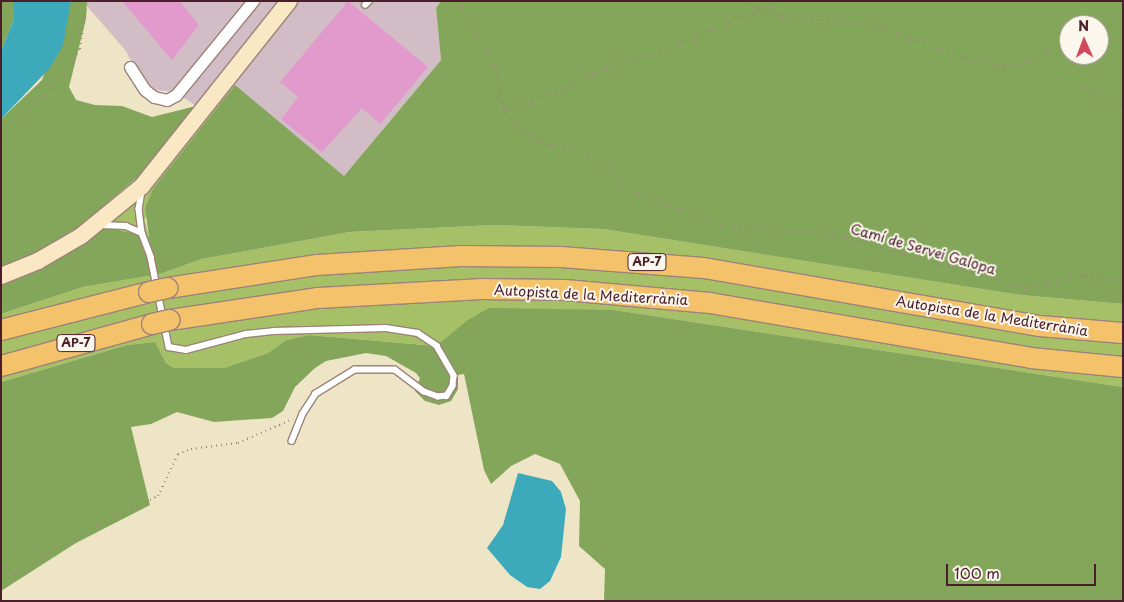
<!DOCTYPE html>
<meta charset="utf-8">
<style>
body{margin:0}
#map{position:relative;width:1124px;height:602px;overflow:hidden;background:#eee5c7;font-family:"Playpen Sans",sans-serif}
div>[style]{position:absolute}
.industrial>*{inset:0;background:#d2bdc6}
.green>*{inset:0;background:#a5c066}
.forest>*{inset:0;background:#84a65b}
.water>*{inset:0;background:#3daabc}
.building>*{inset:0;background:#e29acc}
.path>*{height:2px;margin-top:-1px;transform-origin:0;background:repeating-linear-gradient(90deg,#9c8279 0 1px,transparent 0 5px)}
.roads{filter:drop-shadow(1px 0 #9c8279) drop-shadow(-1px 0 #9c8279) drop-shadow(0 1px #9c8279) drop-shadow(0 -1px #9c8279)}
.service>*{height:5.5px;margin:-2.75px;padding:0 2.75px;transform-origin:2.75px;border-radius:2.75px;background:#fff}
.minor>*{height:11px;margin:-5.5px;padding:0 5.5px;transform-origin:5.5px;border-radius:5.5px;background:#fff}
.secondary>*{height:16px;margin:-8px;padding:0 8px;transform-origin:8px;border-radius:8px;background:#fae7c3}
.motorway>*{height:20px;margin:-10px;padding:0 10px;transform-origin:10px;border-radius:10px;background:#f3c26a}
.bridges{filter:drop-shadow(1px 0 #9c8279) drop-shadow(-1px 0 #9c8279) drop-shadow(0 1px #9c8279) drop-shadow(0 -1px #9c8279)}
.motorway-bridge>*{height:20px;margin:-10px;padding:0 10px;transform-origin:10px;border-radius:10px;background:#f3c26a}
span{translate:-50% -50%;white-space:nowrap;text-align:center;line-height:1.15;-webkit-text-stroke:4px #fbf7ec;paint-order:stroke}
.shield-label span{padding:1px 4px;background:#fbf7ec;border:1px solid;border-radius:4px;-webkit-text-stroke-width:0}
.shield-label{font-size:12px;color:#4a1f2b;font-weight:700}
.street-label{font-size:14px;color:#4a1f2b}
.frame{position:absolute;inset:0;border:2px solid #4a1f2b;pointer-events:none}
.north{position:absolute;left:1059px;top:15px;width:50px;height:50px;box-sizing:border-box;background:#fbf7ec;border:1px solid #b4a19f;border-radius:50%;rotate:358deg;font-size:14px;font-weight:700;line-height:20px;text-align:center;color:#4a1f2b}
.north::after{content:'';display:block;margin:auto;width:18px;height:22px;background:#d1495b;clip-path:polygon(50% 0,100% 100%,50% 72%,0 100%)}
.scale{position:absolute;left:946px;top:564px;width:150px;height:22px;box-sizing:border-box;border:2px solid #4a1f2b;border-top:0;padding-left:6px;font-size:15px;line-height:18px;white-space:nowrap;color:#4a1f2b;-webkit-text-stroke:4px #fbf7ec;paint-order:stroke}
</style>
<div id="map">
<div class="industrial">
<div style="clip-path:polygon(87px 1px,441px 1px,436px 8px,441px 60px,344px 176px,222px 75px,196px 106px,175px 92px,154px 90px,142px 84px,126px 51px,87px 6px)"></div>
</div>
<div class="green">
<div style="clip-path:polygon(222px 75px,235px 85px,154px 187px,145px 220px,149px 237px,110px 228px,99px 210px,126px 190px)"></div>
<div style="clip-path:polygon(494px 225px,603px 229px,1020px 295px,1123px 304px,1123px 387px,614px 310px,449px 337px,437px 346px,309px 335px,286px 340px,268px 353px,224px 368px,174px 368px,166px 363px,155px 342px,127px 345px,1px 382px,1px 314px,83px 287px,160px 274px,202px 259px,350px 232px)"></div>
</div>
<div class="forest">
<div style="clip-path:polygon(1px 1px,14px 1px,14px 19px,1px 51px)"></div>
<div style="clip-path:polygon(evenodd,71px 1px,87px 1px,86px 19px,69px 87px,76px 100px,95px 105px,122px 106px,152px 117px,196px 106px,141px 174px,99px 210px,110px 228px,149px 237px,145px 208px,154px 187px,235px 85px,344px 176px,441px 60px,436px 8px,441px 1px,1123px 1px,1123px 304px,1020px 295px,603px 229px,494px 225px,350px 232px,202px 259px,160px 274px,83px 287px,1px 314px,1px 119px,42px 80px,71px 1px,1069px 25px,1099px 25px,1099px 55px,1069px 55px,1069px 25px)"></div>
<div style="clip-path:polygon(489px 308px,614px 310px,1123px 387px,1123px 601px,604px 601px,605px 569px,579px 546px,580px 501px,560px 464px,535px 454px,511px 466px,491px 484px,484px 470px,464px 374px,458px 375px,458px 389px,451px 401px,439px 405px,425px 401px,415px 391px,420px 378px,416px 373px,386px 356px,366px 353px,326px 361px,315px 368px,295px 387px,283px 411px,272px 418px,214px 422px,177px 412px,151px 424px,131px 427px,150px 505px,76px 543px,1px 591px,1px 382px,127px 345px,155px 342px,166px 363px,174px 368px,224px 368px,268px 353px,286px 340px,309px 335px,436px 346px,468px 320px)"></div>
</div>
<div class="water">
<div style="clip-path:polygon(14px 1px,71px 1px,63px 45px,50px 68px,1px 119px,1px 51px,14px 19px)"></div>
<div style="clip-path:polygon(518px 473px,552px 481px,561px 492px,566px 509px,561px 557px,550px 581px,540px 589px,527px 587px,510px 575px,487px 548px,503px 525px)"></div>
</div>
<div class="building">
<div style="clip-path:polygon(122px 1px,180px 1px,199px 25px,172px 60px)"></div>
<div style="clip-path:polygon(348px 1px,428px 67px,380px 124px,362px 108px,322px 152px,281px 119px,298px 97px,280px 82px)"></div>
</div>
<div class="path">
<div style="left:459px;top:1px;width:24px;rotate:68deg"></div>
<div style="left:468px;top:23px;width:22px;rotate:47deg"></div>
<div style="left:483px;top:39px;width:22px;rotate:63deg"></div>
<div style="left:493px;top:59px;width:53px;rotate:78.1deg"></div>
<div style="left:504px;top:111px;width:19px;rotate:51deg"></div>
<div style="left:516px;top:126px;width:29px;rotate:34deg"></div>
<div style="left:540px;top:142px;width:59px;rotate:15.7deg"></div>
<div style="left:597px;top:158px;width:44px;rotate:43.2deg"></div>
<div style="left:629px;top:188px;width:33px;rotate:23deg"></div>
<div style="left:659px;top:201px;width:75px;rotate:20.4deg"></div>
<div style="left:729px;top:227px;width:103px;rotate:3.9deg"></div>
<div style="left:832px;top:234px;width:201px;rotate:15.6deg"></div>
<div style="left:1026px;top:288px;width:61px;rotate:-11.3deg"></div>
<div style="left:1086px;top:276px;width:37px;rotate:6deg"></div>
<div style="left:740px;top:1px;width:50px;rotate:19.9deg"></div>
<div style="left:787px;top:18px;width:61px;rotate:3.8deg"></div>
<div style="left:848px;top:22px;width:44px;rotate:11.8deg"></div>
<div style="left:891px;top:31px;width:88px;rotate:19.9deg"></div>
<div style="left:974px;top:61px;width:32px;rotate:11deg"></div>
<div style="left:1005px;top:67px;width:19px;rotate:-12deg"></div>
<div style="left:1024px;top:63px;width:27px;rotate:-28deg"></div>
<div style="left:1048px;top:50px;width:53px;rotate:47.3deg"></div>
<div style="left:1084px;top:89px;width:43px;rotate:24.8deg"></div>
<div style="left:504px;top:111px;width:61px;rotate:-20.2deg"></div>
<div style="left:561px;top:90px;width:58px;rotate:-25.7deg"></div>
<div style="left:613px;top:65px;width:38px;rotate:-14deg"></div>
<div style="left:650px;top:56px;width:143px;rotate:-22.6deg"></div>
<div style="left:1px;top:131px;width:50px;rotate:-38.5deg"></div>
<div style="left:40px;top:100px;width:39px;rotate:-46deg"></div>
<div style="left:67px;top:72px;width:26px;rotate:-61deg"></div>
<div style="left:80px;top:49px;width:49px;rotate:-81.7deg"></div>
<div style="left:1px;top:583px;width:111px;rotate:-31deg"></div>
<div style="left:96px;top:526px;width:69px;rotate:-25.8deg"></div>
<div style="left:158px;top:496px;width:47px;rotate:-64.5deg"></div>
<div style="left:178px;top:454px;width:14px;rotate:-21deg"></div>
<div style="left:191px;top:449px;width:47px;rotate:-7.3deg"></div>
<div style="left:238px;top:443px;width:60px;rotate:-23.6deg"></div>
</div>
<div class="roads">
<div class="service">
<div style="left:365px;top:5px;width:6px;rotate:-45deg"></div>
<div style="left:142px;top:191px;width:18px;rotate:99deg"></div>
<div style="left:139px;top:209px;width:24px;rotate:83deg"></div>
<div style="left:142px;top:233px;width:26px;rotate:69deg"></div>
<div style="left:151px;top:257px;width:92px;rotate:78.7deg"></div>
<div style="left:169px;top:347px;width:17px;rotate:10deg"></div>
<div style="left:186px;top:350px;width:62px;rotate:-14.9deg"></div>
<div style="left:246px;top:334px;width:27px;rotate:-6deg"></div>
<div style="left:273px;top:331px;width:113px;rotate:-1.5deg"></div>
<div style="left:386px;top:328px;width:32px;rotate:9deg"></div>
<div style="left:418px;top:333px;width:23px;rotate:34deg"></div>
<div style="left:437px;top:346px;width:34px;rotate:60deg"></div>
<div style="left:454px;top:376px;width:10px;rotate:96deg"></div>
<div style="left:453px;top:386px;width:12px;rotate:121deg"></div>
<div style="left:447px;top:396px;width:9px;rotate:174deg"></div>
<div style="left:438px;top:397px;width:15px;rotate:-160deg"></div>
<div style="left:424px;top:392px;width:36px;rotate:-143deg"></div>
<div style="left:395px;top:370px;width:40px;rotate:180deg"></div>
<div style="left:355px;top:370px;width:46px;rotate:148.4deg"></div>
<div style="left:316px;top:394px;width:24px;rotate:123deg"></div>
<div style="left:303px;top:414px;width:29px;rotate:112deg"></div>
<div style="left:101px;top:225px;width:25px;rotate:2deg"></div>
<div style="left:126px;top:226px;width:17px;rotate:24deg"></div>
</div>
<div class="minor">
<div style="left:130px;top:67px;width:27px;rotate:57deg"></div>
<div style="left:145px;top:90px;width:11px;rotate:38deg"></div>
<div style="left:154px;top:97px;width:13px;rotate:13deg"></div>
<div style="left:167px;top:100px;width:10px;rotate:-29deg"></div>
<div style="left:176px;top:95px;width:122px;rotate:-50.7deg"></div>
</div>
<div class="secondary">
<div style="left:1px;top:276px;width:40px;rotate:-22deg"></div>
<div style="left:38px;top:261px;width:50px;rotate:-30.2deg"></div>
<div style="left:81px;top:236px;width:79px;rotate:-39.3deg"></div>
<div style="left:142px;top:186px;width:236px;rotate:-51.5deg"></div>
</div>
<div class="motorway">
<div style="left:168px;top:288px;width:151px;rotate:-8.8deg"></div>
<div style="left:317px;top:265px;width:144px;rotate:-3.6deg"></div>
<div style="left:461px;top:256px;width:100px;rotate:0.6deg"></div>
<div style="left:561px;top:257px;width:143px;rotate:4.4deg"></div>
<div style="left:704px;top:268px;width:341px;rotate:9.8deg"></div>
<div style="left:1040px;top:326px;width:83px;rotate:4.8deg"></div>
<div style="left:170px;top:320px;width:150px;rotate:-8.5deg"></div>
<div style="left:318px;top:298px;width:165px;rotate:-3.1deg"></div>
<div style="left:483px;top:289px;width:82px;rotate:0.7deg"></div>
<div style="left:565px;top:290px;width:146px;rotate:5.1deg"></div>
<div style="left:710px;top:303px;width:326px;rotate:9.7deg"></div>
<div style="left:1031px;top:358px;width:92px;rotate:5.6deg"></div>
<div style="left:1px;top:330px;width:153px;rotate:-14.4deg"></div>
<div style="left:1px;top:366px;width:157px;rotate:-15.5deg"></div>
</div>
</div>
<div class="bridges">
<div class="motorway-bridge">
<div style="left:149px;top:292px;width:19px;rotate:-12deg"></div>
<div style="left:152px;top:324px;width:18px;rotate:-13deg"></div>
</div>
</div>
<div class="shield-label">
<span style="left:647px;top:262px">AP-7</span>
<span style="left:76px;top:343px">AP-7</span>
</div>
<div class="street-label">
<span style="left:923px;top:249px;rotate:16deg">Camí de Servei Galopa</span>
<span style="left:591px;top:295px;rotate:3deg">Autopista de la Mediterrània</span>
<span style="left:992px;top:316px;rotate:9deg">Autopista de la Mediterrània</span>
</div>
<div class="frame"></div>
<div class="north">N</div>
<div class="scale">100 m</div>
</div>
